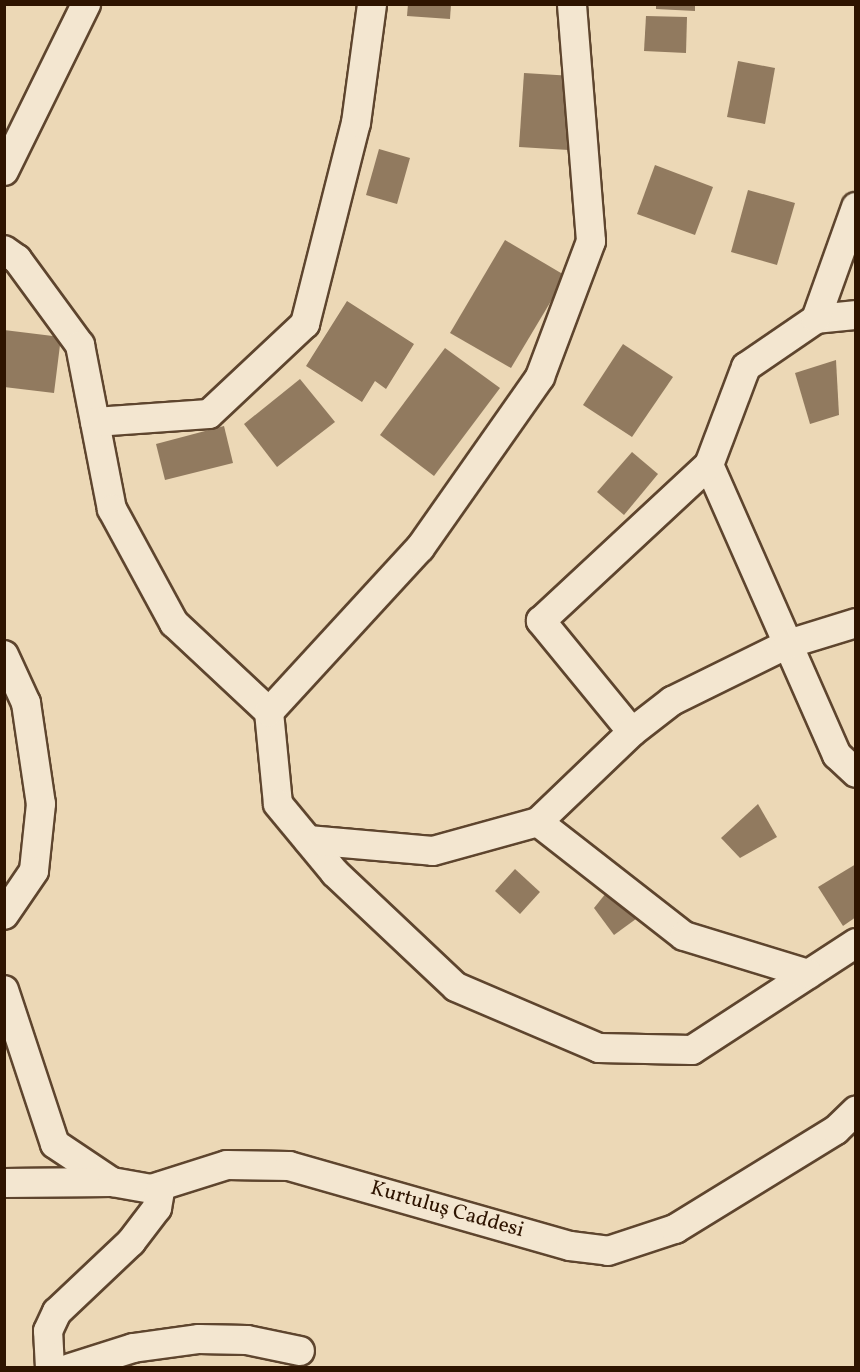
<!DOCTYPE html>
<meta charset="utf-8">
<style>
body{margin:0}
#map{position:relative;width:860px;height:1372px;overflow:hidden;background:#ecd8b6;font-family:Vollkorn,serif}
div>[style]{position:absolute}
.building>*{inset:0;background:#917a5f}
.roads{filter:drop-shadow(2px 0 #5e452e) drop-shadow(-2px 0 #5e452e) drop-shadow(0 2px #5e452e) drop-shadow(0 -2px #5e452e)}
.minor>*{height:28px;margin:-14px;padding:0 14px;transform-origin:14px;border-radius:14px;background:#f3e6d0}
span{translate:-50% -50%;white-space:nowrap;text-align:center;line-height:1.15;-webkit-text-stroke:4.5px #f3e6d0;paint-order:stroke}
.street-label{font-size:21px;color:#2e1400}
.frame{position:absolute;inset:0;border:6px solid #2e1400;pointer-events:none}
</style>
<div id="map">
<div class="building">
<div style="clip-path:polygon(408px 4px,451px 4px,450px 19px,407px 16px)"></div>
<div style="clip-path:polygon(656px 4px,695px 4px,695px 11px,656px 9px)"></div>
<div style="clip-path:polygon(646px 16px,687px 17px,686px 53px,644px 51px)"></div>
<div style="clip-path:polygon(738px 61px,775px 68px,765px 124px,727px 117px)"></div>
<div style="clip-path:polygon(524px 73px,573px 76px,569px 150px,519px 147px)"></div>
<div style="clip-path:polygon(379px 149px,410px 158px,397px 204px,366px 195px)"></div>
<div style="clip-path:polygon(655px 165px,713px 187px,695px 235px,637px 214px)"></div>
<div style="clip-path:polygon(748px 190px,795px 203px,777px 265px,731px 252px)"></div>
<div style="clip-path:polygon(505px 240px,566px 276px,511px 368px,450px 333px)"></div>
<div style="clip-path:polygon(347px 301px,414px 344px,386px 389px,375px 381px,362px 402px,306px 366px)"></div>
<div style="clip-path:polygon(4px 330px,61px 337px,54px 393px,4px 387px)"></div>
<div style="clip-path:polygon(623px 344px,673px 377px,632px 437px,583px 405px)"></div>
<div style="clip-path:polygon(445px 348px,500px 388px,434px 476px,380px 435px)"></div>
<div style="clip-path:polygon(836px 360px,839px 415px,810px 424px,795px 373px)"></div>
<div style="clip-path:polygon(300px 379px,335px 422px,277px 467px,244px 424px)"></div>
<div style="clip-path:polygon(224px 426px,233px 463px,165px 480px,156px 444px)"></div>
<div style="clip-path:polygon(632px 452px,658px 474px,624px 515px,597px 492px)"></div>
<div style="clip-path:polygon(758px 804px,777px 837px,740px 858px,721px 838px)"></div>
<div style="clip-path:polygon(856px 864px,856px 917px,843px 926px,818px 887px)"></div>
<div style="clip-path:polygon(515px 869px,540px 892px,520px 914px,495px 891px)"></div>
<div style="clip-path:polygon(615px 882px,640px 916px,614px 935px,594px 908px)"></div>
</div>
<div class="roads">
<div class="minor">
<div style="left:4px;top:171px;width:186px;rotate:-63.8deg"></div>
<div style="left:4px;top:250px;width:16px;rotate:35deg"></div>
<div style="left:17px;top:259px;width:107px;rotate:53.8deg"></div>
<div style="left:80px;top:345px;width:167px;rotate:79deg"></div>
<div style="left:112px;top:509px;width:130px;rotate:61.5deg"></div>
<div style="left:174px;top:623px;width:130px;rotate:43.1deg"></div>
<div style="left:269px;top:712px;width:92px;rotate:84.4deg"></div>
<div style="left:278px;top:804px;width:89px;rotate:50.4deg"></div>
<div style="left:335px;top:873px;width:166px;rotate:43.3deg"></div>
<div style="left:456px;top:987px;width:155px;rotate:23.1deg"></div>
<div style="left:599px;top:1048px;width:93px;rotate:1.2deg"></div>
<div style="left:692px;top:1050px;width:196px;rotate:-33.1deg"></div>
<div style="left:816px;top:319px;width:40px;rotate:-5.7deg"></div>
<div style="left:95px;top:422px;width:114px;rotate:-4deg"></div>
<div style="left:209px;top:414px;width:132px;rotate:-43.2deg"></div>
<div style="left:305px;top:324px;width:207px;rotate:-75.8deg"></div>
<div style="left:356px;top:123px;width:120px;rotate:-82.3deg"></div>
<div style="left:709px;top:465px;width:317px;rotate:66.2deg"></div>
<div style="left:837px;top:755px;width:26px;rotate:43deg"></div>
<div style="left:4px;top:655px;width:53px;rotate:65.4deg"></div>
<div style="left:26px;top:703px;width:102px;rotate:81.6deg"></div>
<div style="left:41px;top:804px;width:67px;rotate:96deg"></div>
<div style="left:34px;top:871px;width:53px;rotate:124.3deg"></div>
<div style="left:269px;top:712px;width:223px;rotate:-47.4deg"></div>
<div style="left:420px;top:548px;width:209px;rotate:-54.9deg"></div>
<div style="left:540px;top:377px;width:145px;rotate:-69.4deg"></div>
<div style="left:591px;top:241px;width:238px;rotate:-94.6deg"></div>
<div style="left:632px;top:732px;width:144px;rotate:-129.3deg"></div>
<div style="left:541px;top:621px;width:229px;rotate:-42.9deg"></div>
<div style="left:709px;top:465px;width:105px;rotate:-69.3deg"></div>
<div style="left:746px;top:367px;width:85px;rotate:-34.4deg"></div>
<div style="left:816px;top:319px;width:119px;rotate:-70.3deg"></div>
<div style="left:538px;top:822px;width:185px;rotate:38deg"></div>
<div style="left:684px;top:936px;width:130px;rotate:17deg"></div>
<div style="left:308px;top:840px;width:125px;rotate:5deg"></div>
<div style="left:433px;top:851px;width:109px;rotate:-15.4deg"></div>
<div style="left:538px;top:822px;width:130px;rotate:-43.8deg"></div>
<div style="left:632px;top:732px;width:51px;rotate:-37.8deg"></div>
<div style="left:672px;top:701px;width:129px;rotate:-26.2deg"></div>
<div style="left:788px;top:644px;width:71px;rotate:-17.2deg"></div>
<div style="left:4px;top:990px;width:162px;rotate:71.7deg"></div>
<div style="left:55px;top:1144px;width:69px;rotate:33.7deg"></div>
<div style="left:4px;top:1183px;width:108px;rotate:-0.5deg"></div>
<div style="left:112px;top:1182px;width:40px;rotate:10deg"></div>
<div style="left:151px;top:1189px;width:80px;rotate:-17.5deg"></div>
<div style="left:227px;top:1165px;width:62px;rotate:0.9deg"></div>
<div style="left:289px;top:1166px;width:292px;rotate:15.9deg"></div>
<div style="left:570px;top:1246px;width:38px;rotate:7deg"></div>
<div style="left:608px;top:1251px;width:71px;rotate:-18.2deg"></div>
<div style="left:675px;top:1229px;width:189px;rotate:-31.6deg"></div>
<div style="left:836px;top:1130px;width:28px;rotate:-44deg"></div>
<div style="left:50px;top:1368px;width:37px;rotate:-93deg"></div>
<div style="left:48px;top:1331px;width:21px;rotate:-65deg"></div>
<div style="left:57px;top:1312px;width:102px;rotate:-43.4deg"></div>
<div style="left:131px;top:1242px;width:43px;rotate:-52.6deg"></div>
<div style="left:157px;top:1208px;width:22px;rotate:-80deg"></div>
<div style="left:70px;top:1368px;width:66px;rotate:-17.6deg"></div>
<div style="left:133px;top:1348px;width:67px;rotate:-7.8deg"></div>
<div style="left:199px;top:1339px;width:48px;rotate:1.2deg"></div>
<div style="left:247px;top:1340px;width:54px;rotate:11.7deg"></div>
</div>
</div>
<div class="street-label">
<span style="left:447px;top:1210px;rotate:16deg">Kurtuluş Caddesi</span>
</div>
<div class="frame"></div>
</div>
